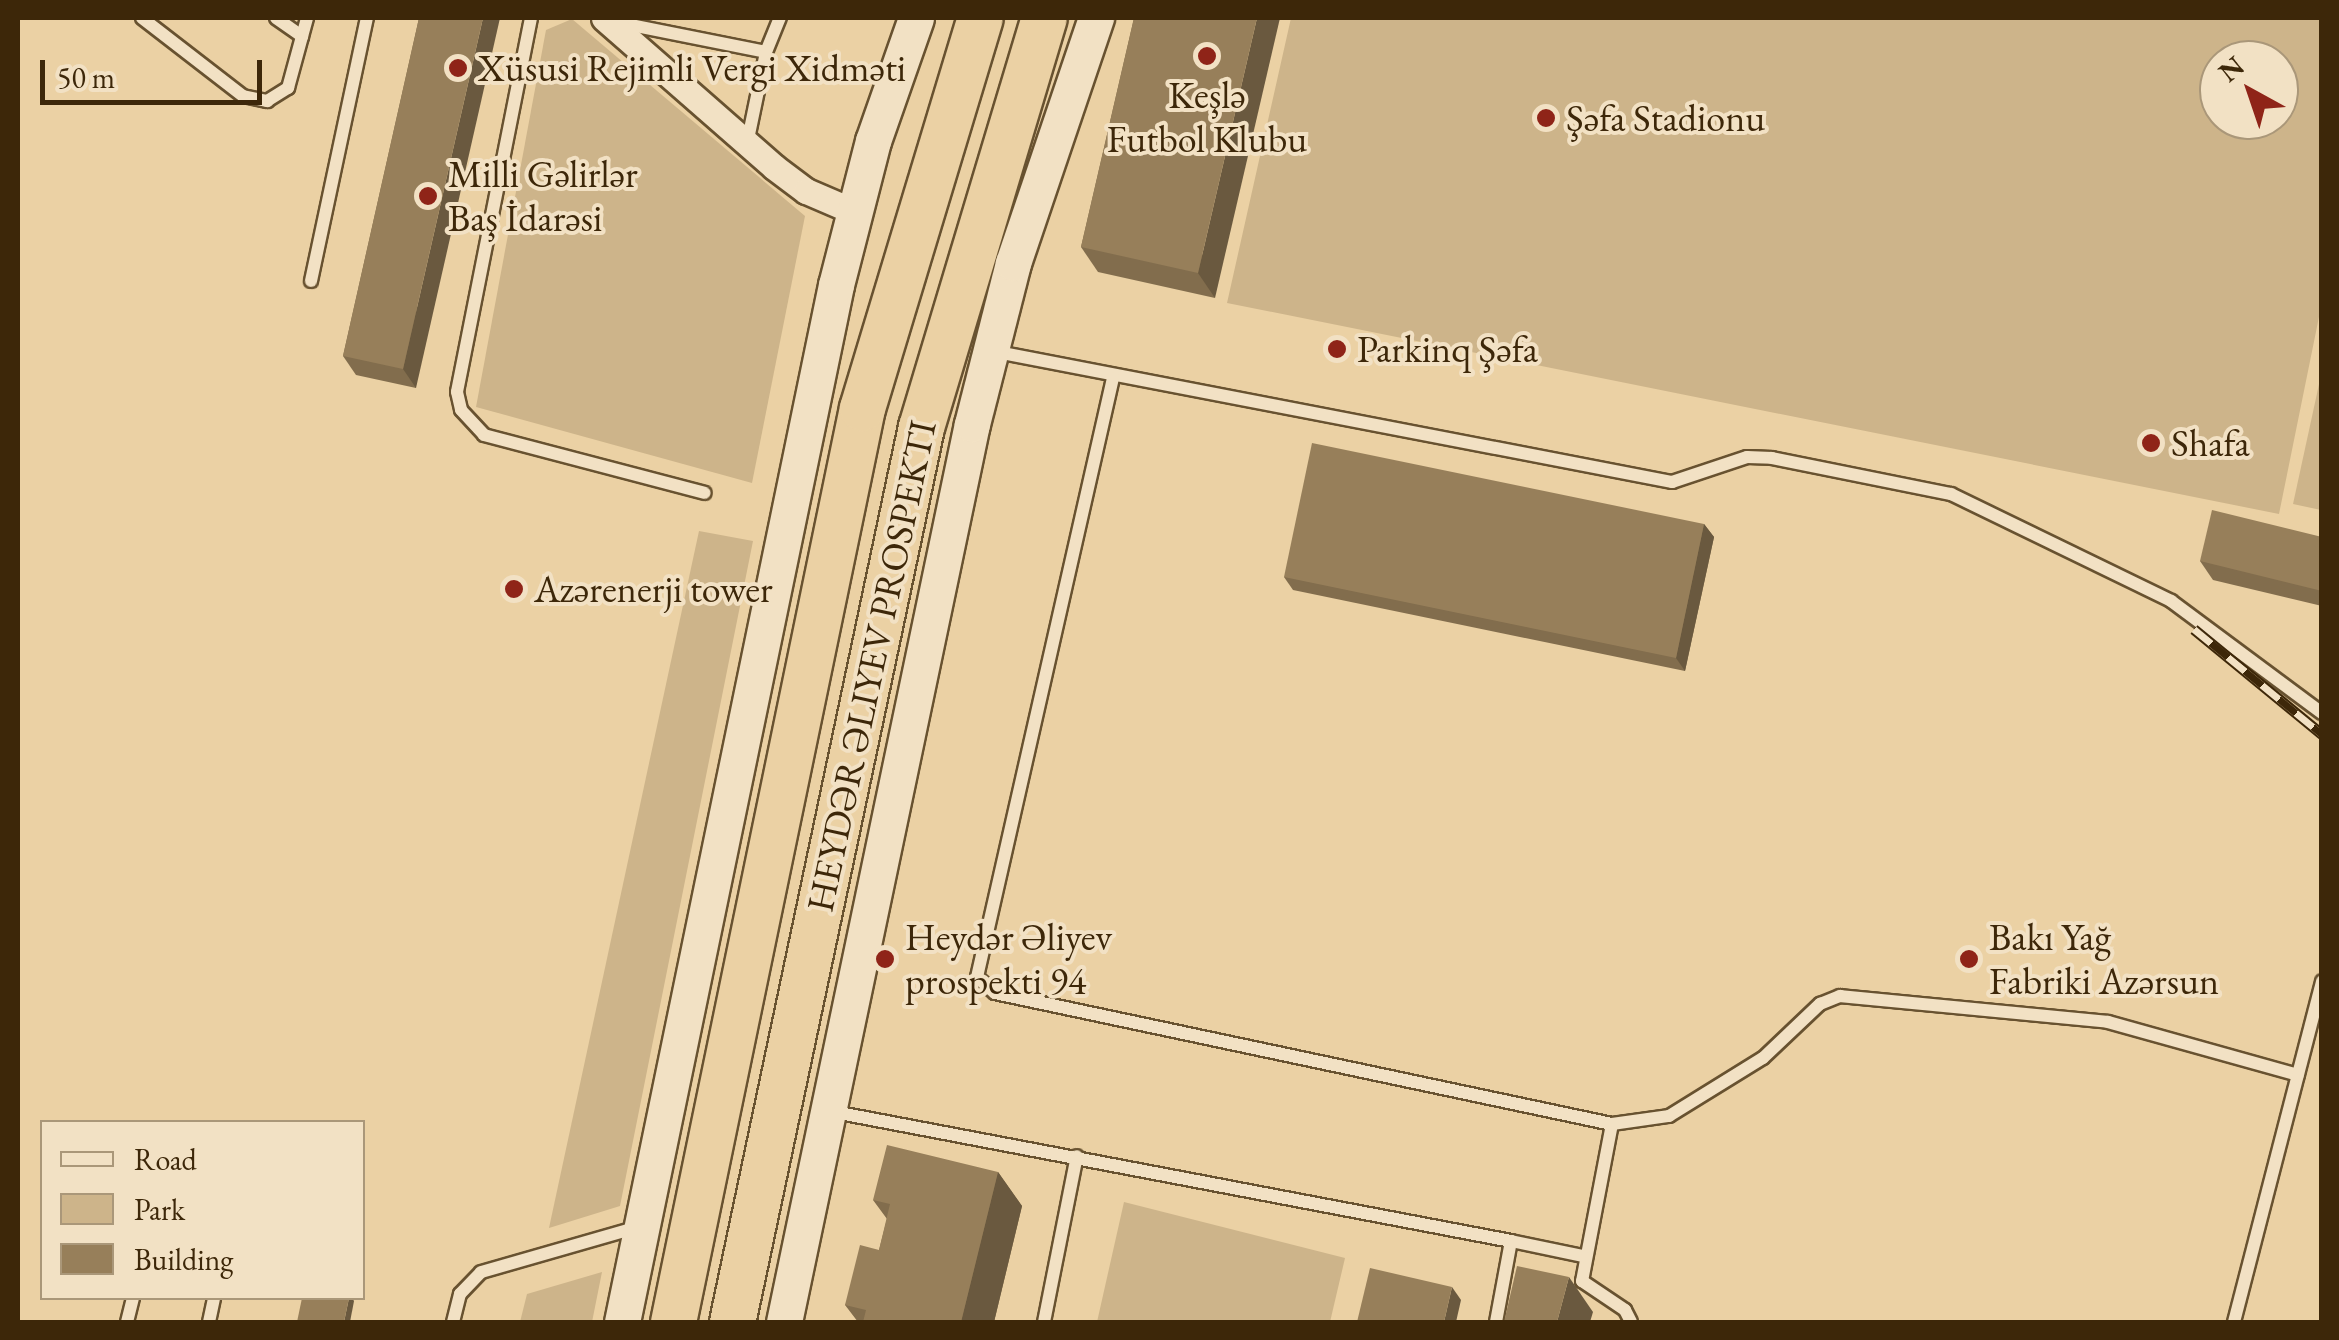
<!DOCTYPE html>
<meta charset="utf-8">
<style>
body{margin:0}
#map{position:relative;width:2339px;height:1340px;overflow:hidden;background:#ebd1a4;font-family:"EB Garamond",serif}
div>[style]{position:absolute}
.green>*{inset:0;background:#cdb48a}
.roads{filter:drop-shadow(2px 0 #685230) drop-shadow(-2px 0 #685230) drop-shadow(0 2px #685230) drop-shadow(0 -2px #685230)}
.lane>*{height:12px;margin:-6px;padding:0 6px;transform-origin:6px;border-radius:6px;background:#f2e1c4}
.street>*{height:25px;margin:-12.5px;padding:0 12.5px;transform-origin:12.5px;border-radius:12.5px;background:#f2e1c4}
.secondary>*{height:35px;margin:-17.5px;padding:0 17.5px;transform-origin:17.5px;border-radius:17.5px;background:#f2e1c4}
.highway>*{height:45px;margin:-22.5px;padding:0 22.5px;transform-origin:22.5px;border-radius:22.5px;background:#ebd1a4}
.rail>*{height:11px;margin-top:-5.5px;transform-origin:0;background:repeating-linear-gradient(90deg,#f2e1c4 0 22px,#3d2709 0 44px);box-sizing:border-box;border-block:2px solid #3d2709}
.wall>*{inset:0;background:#826d4d}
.shaded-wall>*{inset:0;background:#6a593f}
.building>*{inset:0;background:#977f5a}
.dots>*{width:28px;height:28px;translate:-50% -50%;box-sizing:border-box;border:5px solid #f2e1c4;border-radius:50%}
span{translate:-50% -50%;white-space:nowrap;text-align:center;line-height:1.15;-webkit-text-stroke:8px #f2e1c4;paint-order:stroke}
.poi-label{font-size:38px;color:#3d2709}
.left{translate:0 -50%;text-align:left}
.street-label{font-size:38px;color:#3d2709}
.frame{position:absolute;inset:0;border:20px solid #3d2709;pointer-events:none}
.legend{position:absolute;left:40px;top:1120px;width:325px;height:180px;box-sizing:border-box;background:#f2e1c4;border:2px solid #aa9779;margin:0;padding:12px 18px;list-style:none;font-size:30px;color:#3d2709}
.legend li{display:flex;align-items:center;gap:20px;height:50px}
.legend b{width:50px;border:2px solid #aa9779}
.north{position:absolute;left:2199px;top:40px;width:100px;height:100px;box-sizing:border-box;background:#f2e1c4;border:2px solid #aa9779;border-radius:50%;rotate:320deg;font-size:28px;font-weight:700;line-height:40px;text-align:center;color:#3d2709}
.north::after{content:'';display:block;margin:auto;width:35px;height:45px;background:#8f2418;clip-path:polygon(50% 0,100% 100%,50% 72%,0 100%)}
.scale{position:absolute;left:40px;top:60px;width:222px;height:45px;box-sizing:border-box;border:5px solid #3d2709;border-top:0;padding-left:12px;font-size:30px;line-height:35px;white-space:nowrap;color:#3d2709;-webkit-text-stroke:8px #f2e1c4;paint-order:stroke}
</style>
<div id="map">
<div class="green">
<div style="clip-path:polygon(evenodd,1291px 18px,2321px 18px,2321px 307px,2279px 514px,1227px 303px,1291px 18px,2279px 60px,2279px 120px,2219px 120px,2219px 60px,2279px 60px)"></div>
<div style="clip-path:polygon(572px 19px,805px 216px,752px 483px,476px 407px,546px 30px)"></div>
<div style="clip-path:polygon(2321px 375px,2322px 510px,2321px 510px,2293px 504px)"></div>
<div style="clip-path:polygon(699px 531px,753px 541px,620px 1206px,549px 1228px)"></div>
<div style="clip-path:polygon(1124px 1202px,1345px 1258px,1330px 1322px,1097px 1322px)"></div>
<div style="clip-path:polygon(602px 1272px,592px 1322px,520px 1322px,527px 1294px)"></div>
</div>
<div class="roads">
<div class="lane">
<div style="left:142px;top:18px;width:128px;rotate:37.7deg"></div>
<div style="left:243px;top:96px;width:25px;rotate:12deg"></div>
<div style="left:267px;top:101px;width:25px;rotate:-32deg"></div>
<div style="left:288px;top:88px;width:73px;rotate:-74.8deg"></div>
<div style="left:276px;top:18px;width:32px;rotate:35deg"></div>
<div style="left:531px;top:18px;width:381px;rotate:101.2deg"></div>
<div style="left:457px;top:392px;width:18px;rotate:77deg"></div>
<div style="left:461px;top:410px;width:34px;rotate:47deg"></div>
<div style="left:484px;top:435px;width:228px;rotate:14.7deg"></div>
<div style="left:616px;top:22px;width:153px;rotate:11.3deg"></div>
<div style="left:747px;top:144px;width:94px;rotate:-78.3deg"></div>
<div style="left:766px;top:52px;width:37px;rotate:-68deg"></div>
<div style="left:311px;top:281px;width:269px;rotate:-78deg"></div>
<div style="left:992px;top:351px;width:693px;rotate:10.9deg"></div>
<div style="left:1672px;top:482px;width:79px;rotate:-18.4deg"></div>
<div style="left:1747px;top:457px;width:25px;rotate:2deg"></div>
<div style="left:1772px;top:458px;width:183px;rotate:11.4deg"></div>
<div style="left:1951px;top:494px;width:245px;rotate:25.9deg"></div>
<div style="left:2171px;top:601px;width:188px;rotate:36.6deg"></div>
<div style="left:1113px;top:378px;width:614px;rotate:102.79deg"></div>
<div style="left:977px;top:977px;width:24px;rotate:42deg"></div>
<div style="left:995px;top:993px;width:631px;rotate:11.99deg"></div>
<div style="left:1612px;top:1124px;width:160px;rotate:100.8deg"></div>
<div style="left:1582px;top:1281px;width:52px;rotate:34deg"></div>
<div style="left:1625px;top:1310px;width:13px;rotate:63deg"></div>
<div style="left:829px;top:1111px;width:694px;rotate:10.79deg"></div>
<div style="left:1511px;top:1241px;width:82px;rotate:100.5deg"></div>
<div style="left:1612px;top:1124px;width:58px;rotate:-8deg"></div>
<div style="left:1669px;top:1116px;width:110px;rotate:-31.7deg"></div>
<div style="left:1763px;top:1058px;width:79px;rotate:-43.5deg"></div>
<div style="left:1820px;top:1004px;width:22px;rotate:-22deg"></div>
<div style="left:1840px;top:996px;width:269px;rotate:5.5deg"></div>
<div style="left:2108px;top:1022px;width:197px;rotate:15.6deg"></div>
<div style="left:1511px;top:1241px;width:74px;rotate:11.8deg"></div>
<div style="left:127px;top:1322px;width:25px;rotate:-76deg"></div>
<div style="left:209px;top:1322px;width:25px;rotate:-78deg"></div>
<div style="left:453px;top:1322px;width:29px;rotate:-76deg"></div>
<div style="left:460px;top:1294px;width:30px;rotate:-46deg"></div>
<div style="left:481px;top:1272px;width:163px;rotate:-16deg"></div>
<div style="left:1044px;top:1322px;width:169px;rotate:-78.8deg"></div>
<div style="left:2234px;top:1322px;width:352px;rotate:-75.5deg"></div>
</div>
<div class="street">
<div style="left:604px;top:18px;width:226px;rotate:41.2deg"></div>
<div style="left:774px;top:167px;width:40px;rotate:37deg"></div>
<div style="left:806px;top:191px;width:51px;rotate:23.1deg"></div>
</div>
<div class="secondary">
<div style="left:622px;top:1322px;width:1059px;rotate:-78.34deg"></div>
<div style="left:836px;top:285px;width:149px;rotate:-75.6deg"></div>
<div style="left:873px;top:141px;width:130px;rotate:-70.7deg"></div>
<div style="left:784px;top:1322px;width:917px;rotate:-78.18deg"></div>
<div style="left:972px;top:424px;width:166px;rotate:-75.7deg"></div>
<div style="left:1013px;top:263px;width:259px;rotate:-71.3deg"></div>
</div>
<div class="highway">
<div style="left:673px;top:1322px;width:933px;rotate:-78.32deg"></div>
<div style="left:862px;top:408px;width:407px;rotate:-73.2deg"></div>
<div style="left:732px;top:1322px;width:915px;rotate:-78.08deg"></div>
<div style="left:921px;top:427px;width:427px;rotate:-73.3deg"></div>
</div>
</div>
<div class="rail">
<div style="left:2194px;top:629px;width:166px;rotate:39.4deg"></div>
</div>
<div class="wall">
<div style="clip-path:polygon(419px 18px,416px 388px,356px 375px,343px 356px)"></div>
<div style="clip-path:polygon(1134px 18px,1215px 298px,1098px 272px,1081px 247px)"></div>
<div style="clip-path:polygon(1704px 524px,1714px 537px,1685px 671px,1293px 590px,1284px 577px)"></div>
<div style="clip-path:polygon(2322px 537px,2322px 606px,2213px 580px,2200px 561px)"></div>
<div style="clip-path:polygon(998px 1172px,1022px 1206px,994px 1322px,858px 1322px,845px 1305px,879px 1250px,887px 1219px,873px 1200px)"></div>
</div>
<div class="shaded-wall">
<div style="clip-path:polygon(483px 18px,500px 18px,416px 388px,403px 369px)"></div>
<div style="clip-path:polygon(1257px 18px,1280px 18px,1215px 298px,1198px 273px)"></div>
<div style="clip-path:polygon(1704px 524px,1714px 537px,1685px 671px,1676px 658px)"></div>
<div style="clip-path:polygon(998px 1172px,1022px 1206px,994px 1322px,961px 1322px)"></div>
<div style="clip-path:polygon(1569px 1277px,1593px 1312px,1590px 1322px,1557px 1322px)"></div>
<div style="clip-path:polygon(1452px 1287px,1461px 1300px,1456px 1322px,1444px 1322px)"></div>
<div style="clip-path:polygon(349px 1298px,352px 1298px,354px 1301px,350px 1322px,344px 1322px)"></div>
</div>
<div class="building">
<div style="clip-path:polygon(419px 18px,483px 18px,403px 369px,343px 356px)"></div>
<div style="clip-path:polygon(1134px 18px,1257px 18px,1198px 273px,1081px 247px)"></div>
<div style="clip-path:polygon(1312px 443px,1704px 524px,1676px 658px,1284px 577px)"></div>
<div style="clip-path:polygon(2212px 510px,2322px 537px,2322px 591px,2200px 561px)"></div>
<div style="clip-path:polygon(887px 1145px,998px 1172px,961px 1322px,863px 1322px,866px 1310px,845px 1305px,860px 1245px,879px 1250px,890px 1204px,873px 1200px)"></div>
<div style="clip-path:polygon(1517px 1266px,1569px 1277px,1557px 1322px,1504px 1322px)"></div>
<div style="clip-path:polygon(1370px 1268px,1452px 1287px,1444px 1322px,1357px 1322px)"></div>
<div style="clip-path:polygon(302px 1298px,349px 1298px,344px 1322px,297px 1322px)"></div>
</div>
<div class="dots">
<div style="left:1207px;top:56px;background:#8f2418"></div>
<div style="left:458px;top:68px;background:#8f2418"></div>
<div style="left:1546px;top:118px;background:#8f2418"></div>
<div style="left:428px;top:196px;background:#8f2418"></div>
<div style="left:1337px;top:349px;background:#8f2418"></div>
<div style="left:2151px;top:443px;background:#8f2418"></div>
<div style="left:514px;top:589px;background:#8f2418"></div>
<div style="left:885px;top:959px;background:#8f2418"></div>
<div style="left:1969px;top:959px;background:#8f2418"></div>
</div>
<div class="poi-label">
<span class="left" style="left:478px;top:68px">Xüsusi Rejimli Vergi Xidməti</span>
<span style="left:1207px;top:117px">Keşlə<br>Futbol Klubu</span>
<span class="left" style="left:1566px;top:118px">Şəfa Stadionu</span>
<span class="left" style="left:448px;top:196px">Milli Gəlirlər<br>Baş İdarəsi</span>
<span class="left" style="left:1357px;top:349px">Parkinq Şəfa</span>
<span class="left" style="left:2171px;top:443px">Shafa</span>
<span class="left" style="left:534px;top:589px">Azərenerji tower</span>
<span class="left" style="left:905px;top:959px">Heydər Əliyev<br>prospekti 94</span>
<span class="left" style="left:1989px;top:959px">Bakı Yağ<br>Fabriki Azərsun</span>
</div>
<div class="street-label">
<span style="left:871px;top:666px;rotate:-78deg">HEYDƏR ƏLIYEV PROSPEKTI</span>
</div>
<div class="frame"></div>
<ul class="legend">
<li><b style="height:12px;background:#f2e1c4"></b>Road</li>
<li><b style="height:28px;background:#cdb48a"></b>Park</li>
<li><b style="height:28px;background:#977f5a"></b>Building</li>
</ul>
<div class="north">N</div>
<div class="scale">50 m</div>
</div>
